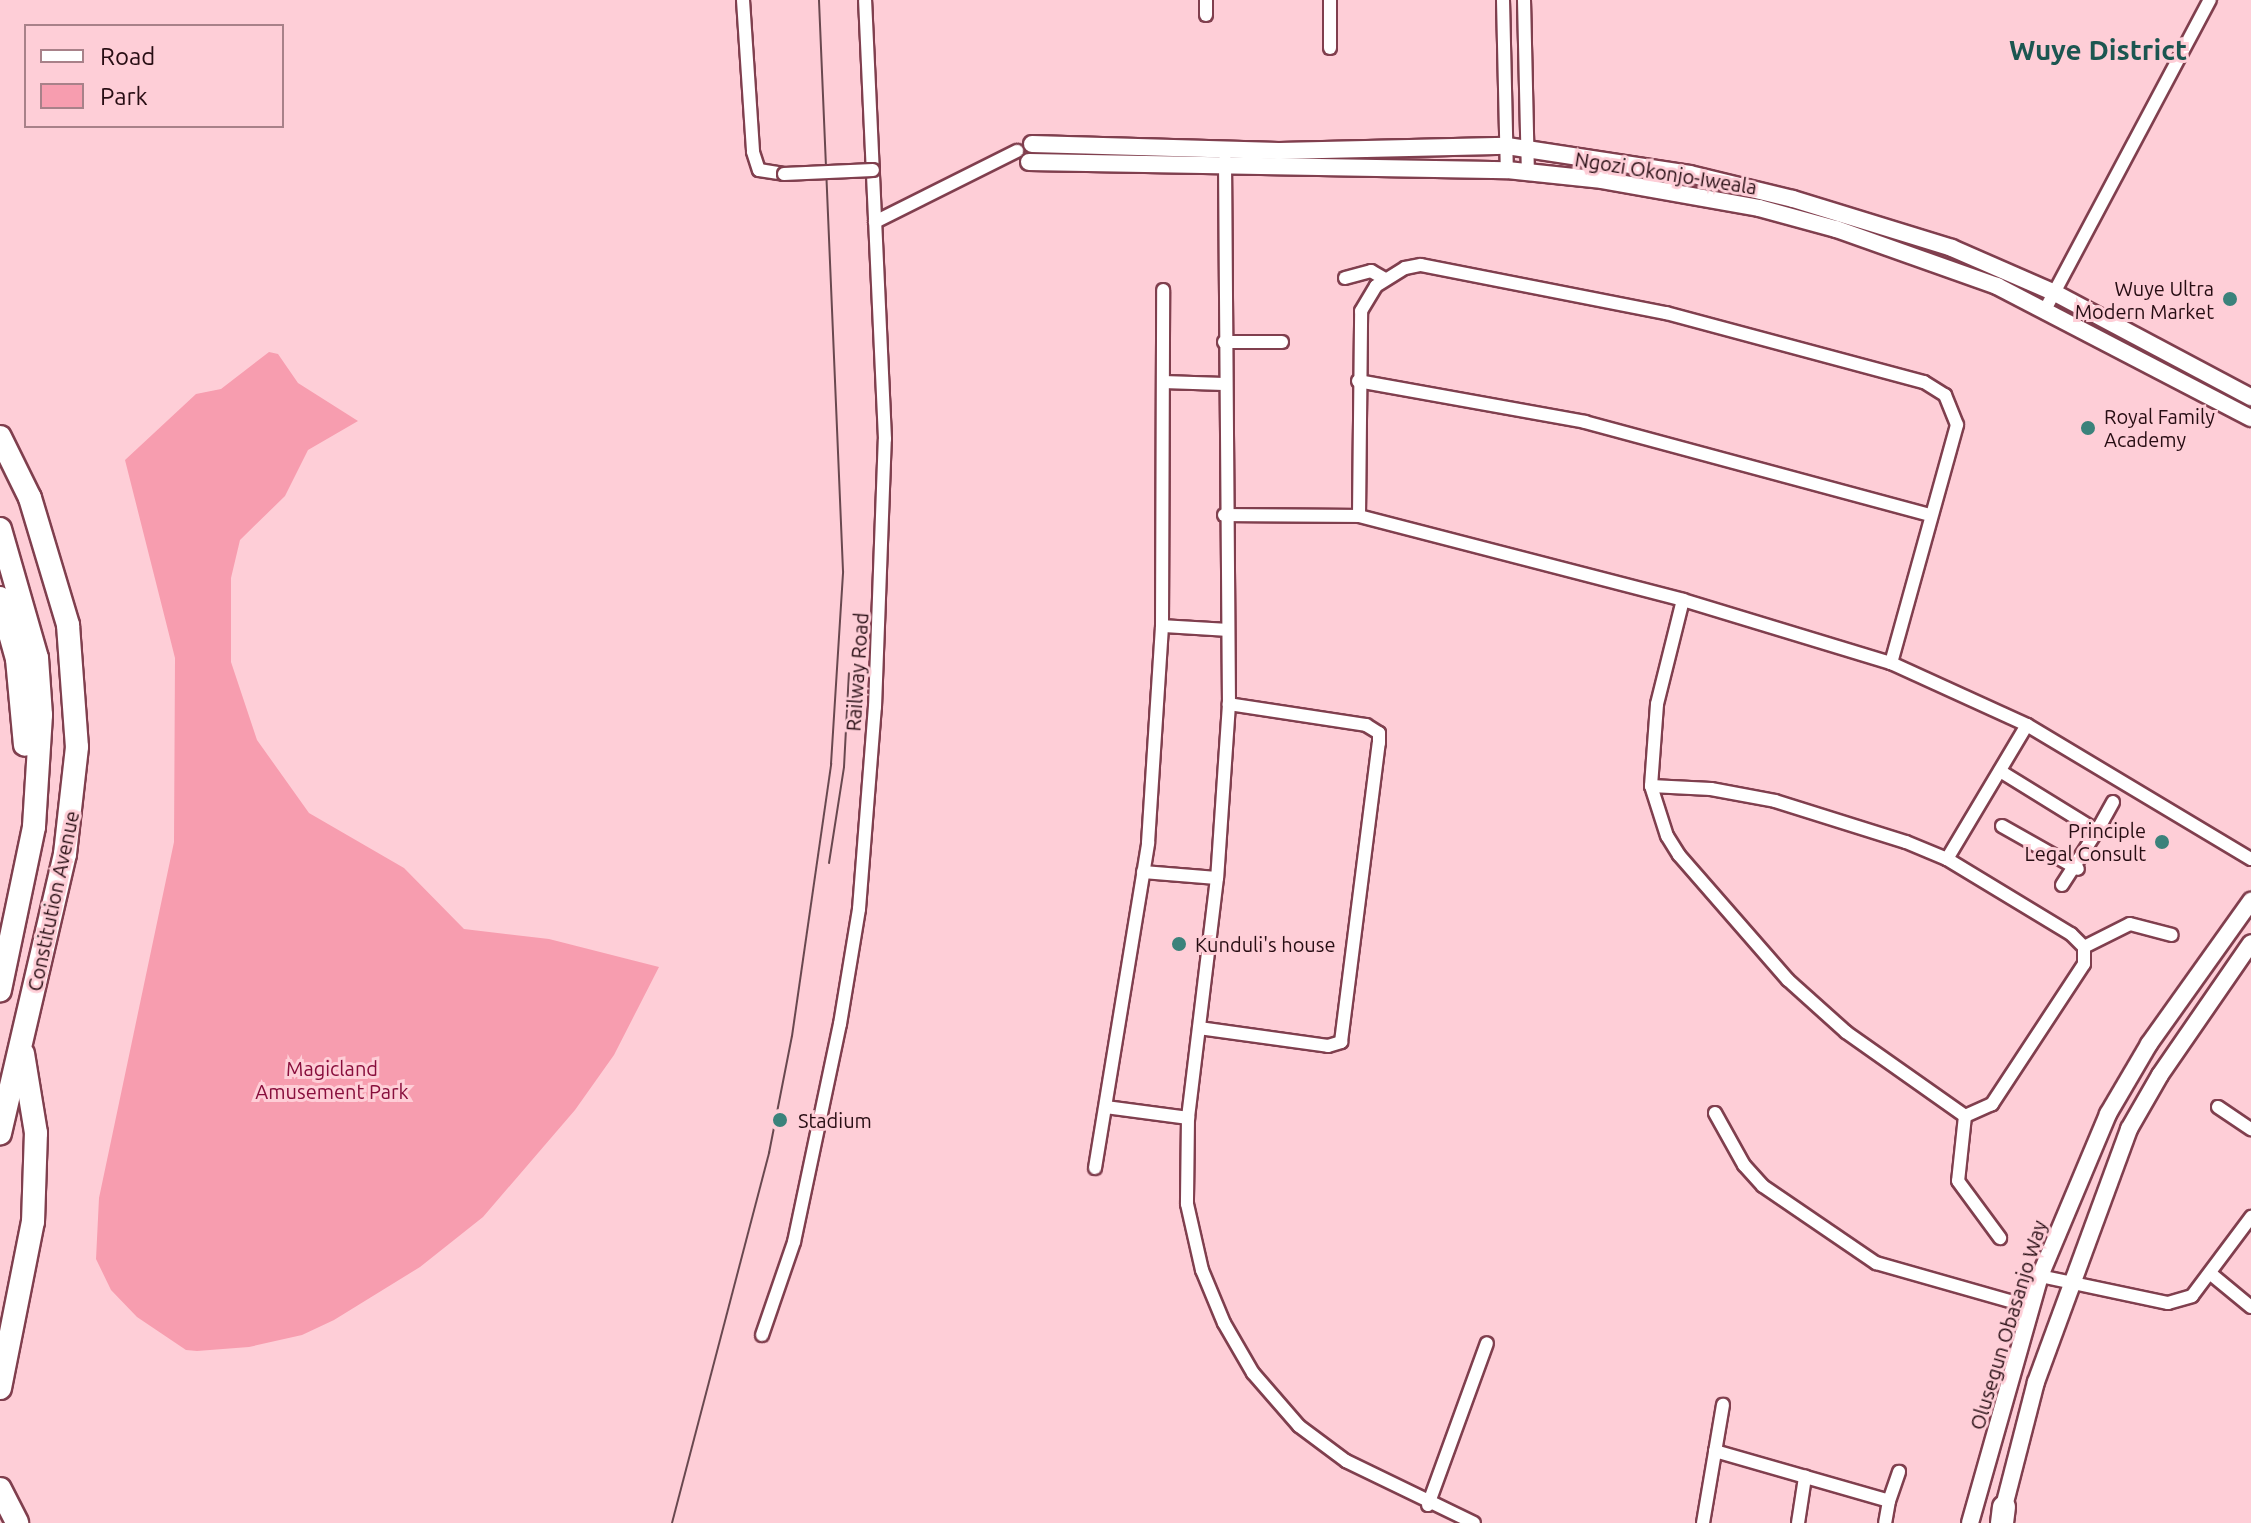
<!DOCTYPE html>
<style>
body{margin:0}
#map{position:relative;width:2251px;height:1523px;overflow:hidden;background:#feced7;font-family:Ubuntu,sans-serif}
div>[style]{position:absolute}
.green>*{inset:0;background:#f79daf}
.roads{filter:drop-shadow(2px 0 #803f4e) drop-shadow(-2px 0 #803f4e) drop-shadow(0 2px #803f4e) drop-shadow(0 -2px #803f4e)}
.street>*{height:12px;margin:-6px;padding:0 6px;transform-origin:6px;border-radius:6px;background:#fff}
.secondary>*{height:16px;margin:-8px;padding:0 8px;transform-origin:8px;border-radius:8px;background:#fff}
.highway>*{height:22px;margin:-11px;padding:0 11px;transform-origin:11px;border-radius:11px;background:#fff}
.tram>*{height:2px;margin:-1px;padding:0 1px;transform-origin:1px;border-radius:1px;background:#69484f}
.bridges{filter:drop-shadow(2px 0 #803f4e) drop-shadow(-2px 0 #803f4e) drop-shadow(0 2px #803f4e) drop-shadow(0 -2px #803f4e)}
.street-bridge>*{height:12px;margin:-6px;padding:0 6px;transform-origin:6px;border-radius:6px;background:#fff}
.dots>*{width:22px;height:22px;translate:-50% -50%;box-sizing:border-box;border:4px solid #feced7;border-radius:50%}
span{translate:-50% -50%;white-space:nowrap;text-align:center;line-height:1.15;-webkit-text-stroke:6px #feced7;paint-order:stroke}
.street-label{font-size:20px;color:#270d13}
.poi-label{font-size:20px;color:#270d13}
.right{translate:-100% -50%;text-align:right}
.left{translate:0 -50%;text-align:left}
.park-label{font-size:20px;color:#880e3c}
.district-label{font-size:28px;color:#1c5651;font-weight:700}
.legend{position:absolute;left:24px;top:24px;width:260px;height:104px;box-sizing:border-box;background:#feced7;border:2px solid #a88189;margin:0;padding:10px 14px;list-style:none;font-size:24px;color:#270d13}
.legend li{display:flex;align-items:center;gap:16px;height:40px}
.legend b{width:40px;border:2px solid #a88189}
</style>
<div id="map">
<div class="green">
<div style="clip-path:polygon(269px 352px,278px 354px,298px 383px,358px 421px,308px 450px,285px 496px,240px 540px,231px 578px,231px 662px,257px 740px,309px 813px,404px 868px,464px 929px,549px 939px,659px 967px,614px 1055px,575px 1110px,483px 1217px,420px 1267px,334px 1320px,302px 1335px,249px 1347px,197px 1351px,186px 1350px,137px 1317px,111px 1290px,96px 1259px,99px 1198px,174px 842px,175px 658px,125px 460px,196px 394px,221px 389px)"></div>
</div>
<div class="roads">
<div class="street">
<div style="left:743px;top:0;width:152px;rotate:86.2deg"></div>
<div style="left:753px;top:152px;width:19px;rotate:72deg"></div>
<div style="left:759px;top:170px;width:25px;rotate:9deg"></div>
<div style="left:1206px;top:0;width:15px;rotate:90deg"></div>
<div style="left:1330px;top:0;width:48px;rotate:90deg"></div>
<div style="left:1503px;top:0;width:170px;rotate:88.7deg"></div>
<div style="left:1524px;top:0;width:172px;rotate:88.7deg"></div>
<div style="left:1225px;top:160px;width:544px;rotate:89.58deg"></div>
<div style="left:1229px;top:704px;width:174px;rotate:93.9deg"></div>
<div style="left:1217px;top:878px;width:242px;rotate:96.9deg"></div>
<div style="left:1188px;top:1118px;width:86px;rotate:90.7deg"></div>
<div style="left:1187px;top:1204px;width:68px;rotate:77.2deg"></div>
<div style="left:1202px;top:1270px;width:57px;rotate:67.5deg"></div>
<div style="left:1224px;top:1323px;width:58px;rotate:59.9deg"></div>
<div style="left:1253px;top:1373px;width:70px;rotate:49deg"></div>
<div style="left:1299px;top:1426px;width:59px;rotate:36.7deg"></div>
<div style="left:1346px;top:1461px;width:142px;rotate:25.8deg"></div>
<div style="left:875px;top:222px;width:159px;rotate:-26.6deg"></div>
<div style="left:1345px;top:278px;width:27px;rotate:-15deg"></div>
<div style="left:1371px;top:271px;width:16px;rotate:30deg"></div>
<div style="left:2046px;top:308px;width:349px;rotate:-62deg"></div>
<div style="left:1224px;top:342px;width:58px"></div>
<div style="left:1358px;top:381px;width:231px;rotate:10.2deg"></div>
<div style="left:1585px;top:422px;width:357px;rotate:15.1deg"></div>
<div style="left:1163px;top:382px;width:61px;rotate:1.9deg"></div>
<div style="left:1224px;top:515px;width:135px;rotate:0.4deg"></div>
<div style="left:1359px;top:516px;width:335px;rotate:14.5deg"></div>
<div style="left:1683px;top:600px;width:217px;rotate:16.9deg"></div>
<div style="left:1891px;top:663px;width:149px;rotate:24.5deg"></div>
<div style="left:2027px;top:725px;width:261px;rotate:30.9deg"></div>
<div style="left:1359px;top:516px;width:205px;rotate:-89.4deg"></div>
<div style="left:1361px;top:311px;width:29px;rotate:-59deg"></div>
<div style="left:1376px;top:286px;width:34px;rotate:-32deg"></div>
<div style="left:1405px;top:268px;width:16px;rotate:-11deg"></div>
<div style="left:1421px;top:265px;width:250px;rotate:11.1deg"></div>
<div style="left:1666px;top:313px;width:267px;rotate:15deg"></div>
<div style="left:1924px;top:382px;width:25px;rotate:32deg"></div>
<div style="left:1945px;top:395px;width:32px;rotate:68deg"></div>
<div style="left:1957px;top:425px;width:247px;rotate:105.5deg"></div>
<div style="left:1162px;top:626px;width:65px;rotate:3.5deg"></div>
<div style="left:2000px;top:771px;width:114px;rotate:31.7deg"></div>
<div style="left:2097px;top:831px;width:33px;rotate:-61deg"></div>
<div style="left:1651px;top:786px;width:60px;rotate:2.9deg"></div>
<div style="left:1711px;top:789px;width:65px;rotate:10.6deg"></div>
<div style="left:1775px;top:801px;width:137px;rotate:17.4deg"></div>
<div style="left:1906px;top:842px;width:44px;rotate:22.5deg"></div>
<div style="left:1947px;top:859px;width:145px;rotate:31.2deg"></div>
<div style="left:2071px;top:934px;width:18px;rotate:45deg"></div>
<div style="left:2084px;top:947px;width:17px;rotate:90deg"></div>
<div style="left:2084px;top:964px;width:168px;rotate:123.3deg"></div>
<div style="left:1992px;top:1104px;width:30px;rotate:156deg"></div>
<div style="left:1965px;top:1116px;width:146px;rotate:-144.8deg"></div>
<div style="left:1846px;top:1032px;width:78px;rotate:-138.1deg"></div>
<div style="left:1788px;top:980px;width:166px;rotate:-131.1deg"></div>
<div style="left:1679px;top:855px;width:22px;rotate:-122deg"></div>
<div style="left:1667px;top:836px;width:52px;rotate:-107.7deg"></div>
<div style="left:1651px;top:786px;width:82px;rotate:-85.8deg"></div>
<div style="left:1657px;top:704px;width:107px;rotate:-76deg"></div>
<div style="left:2002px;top:826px;width:87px;rotate:29.5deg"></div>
<div style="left:1947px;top:859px;width:156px;rotate:-59.2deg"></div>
<div style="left:1143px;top:872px;width:74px;rotate:4.6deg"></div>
<div style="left:2062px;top:885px;width:64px;rotate:-57.1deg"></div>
<div style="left:2084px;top:947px;width:51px;rotate:-26.6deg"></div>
<div style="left:2130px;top:924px;width:43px;rotate:14.7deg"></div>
<div style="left:1199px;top:1028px;width:130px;rotate:7.9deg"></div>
<div style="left:1328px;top:1046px;width:14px;rotate:-17deg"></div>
<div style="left:1341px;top:1042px;width:301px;rotate:-82.8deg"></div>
<div style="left:1379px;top:743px;width:10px;rotate:-90deg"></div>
<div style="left:1379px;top:733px;width:15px;rotate:-148deg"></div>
<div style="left:1366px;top:725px;width:139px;rotate:-171.3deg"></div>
<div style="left:1106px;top:1107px;width:83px;rotate:7.6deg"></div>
<div style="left:2218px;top:1107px;width:40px;rotate:34deg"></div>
<div style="left:1715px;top:1113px;width:60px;rotate:60.9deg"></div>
<div style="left:1744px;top:1165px;width:28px;rotate:48deg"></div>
<div style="left:1763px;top:1186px;width:137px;rotate:34.3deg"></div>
<div style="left:1876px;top:1263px;width:160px;rotate:15.9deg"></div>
<div style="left:1965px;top:1116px;width:65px;rotate:96.1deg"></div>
<div style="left:1958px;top:1181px;width:71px;rotate:53.6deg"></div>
<div style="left:1095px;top:1168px;width:329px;rotate:-80.7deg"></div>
<div style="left:1148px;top:843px;width:217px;rotate:-86.3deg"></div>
<div style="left:1162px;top:626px;width:336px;rotate:-89.8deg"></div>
<div style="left:2211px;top:1274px;width:52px;rotate:39.5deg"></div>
<div style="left:2040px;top:1276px;width:131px;rotate:11.9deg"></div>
<div style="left:2168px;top:1303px;width:25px;rotate:-16deg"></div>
<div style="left:2192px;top:1296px;width:99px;rotate:-53.2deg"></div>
<div style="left:762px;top:1335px;width:98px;rotate:-71deg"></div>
<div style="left:794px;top:1242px;width:223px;rotate:-78.1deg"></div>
<div style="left:840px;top:1024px;width:117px;rotate:-80.6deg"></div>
<div style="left:859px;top:909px;width:203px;rotate:-85.5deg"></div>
<div style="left:875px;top:707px;width:268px;rotate:-87.9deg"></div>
<div style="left:885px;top:439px;width:439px;rotate:-92.6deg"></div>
<div style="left:1715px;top:1451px;width:181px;rotate:16deg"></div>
<div style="left:1889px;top:1501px;width:22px;rotate:100deg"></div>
<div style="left:1889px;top:1501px;width:31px;rotate:-71deg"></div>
<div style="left:1428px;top:1505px;width:172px;rotate:-70deg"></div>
<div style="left:1703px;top:1523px;width:120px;rotate:-80.4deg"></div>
<div style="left:1798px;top:1523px;width:47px;rotate:-81.3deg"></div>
</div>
<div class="secondary">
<div style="left:1032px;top:144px;width:247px;rotate:1.6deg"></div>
<div style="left:1279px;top:151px;width:228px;rotate:-1.3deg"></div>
<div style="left:1507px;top:146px;width:185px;rotate:8.7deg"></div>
<div style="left:1690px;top:174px;width:106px;rotate:13.6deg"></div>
<div style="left:1793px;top:199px;width:166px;rotate:17.1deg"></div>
<div style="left:1952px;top:248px;width:112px;rotate:23.6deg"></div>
<div style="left:2055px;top:293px;width:222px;rotate:28deg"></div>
<div style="left:1029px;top:162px;width:478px;rotate:1deg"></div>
<div style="left:1507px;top:170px;width:96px;rotate:6deg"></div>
<div style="left:1602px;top:180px;width:159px;rotate:10.1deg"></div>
<div style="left:1759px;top:208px;width:80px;rotate:15.3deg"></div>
<div style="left:1836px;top:229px;width:171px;rotate:19.5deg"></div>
<div style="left:1997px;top:286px;width:286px;rotate:27.5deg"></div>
<div style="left:2001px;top:1518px;width:140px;rotate:-75.6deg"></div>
<div style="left:2036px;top:1382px;width:270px;rotate:-69.8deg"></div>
<div style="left:2129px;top:1129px;width:62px;rotate:-60.1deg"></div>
<div style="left:2160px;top:1075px;width:160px;rotate:-55.4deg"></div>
<div style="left:1970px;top:1523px;width:257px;rotate:-74.2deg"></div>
<div style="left:2040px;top:1276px;width:176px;rotate:-67.2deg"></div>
<div style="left:2108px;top:1114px;width:81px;rotate:-59.6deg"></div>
<div style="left:2149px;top:1044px;width:176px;rotate:-54.5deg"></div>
</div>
<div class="highway">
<div style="left:0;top:437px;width:68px;rotate:63.8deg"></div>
<div style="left:30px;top:498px;width:133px;rotate:73.3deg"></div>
<div style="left:68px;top:625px;width:122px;rotate:85.8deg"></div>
<div style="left:77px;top:747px;width:108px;rotate:96.4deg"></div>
<div style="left:65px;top:854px;width:287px;rotate:103.1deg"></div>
<div style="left:0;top:529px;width:134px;rotate:74deg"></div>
<div style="left:37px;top:658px;width:57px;rotate:86deg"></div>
<div style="left:41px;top:715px;width:112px;rotate:93.6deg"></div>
<div style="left:34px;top:827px;width:167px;rotate:101.8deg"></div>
<div style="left:0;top:598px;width:63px;rotate:74.4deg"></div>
<div style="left:17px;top:659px;width:86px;rotate:84.7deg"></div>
<div style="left:0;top:1388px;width:169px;rotate:-78.8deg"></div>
<div style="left:33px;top:1222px;width:89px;rotate:-88.1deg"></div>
<div style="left:36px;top:1133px;width:80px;rotate:-99.3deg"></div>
<div style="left:0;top:1489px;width:38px;rotate:63deg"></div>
<div style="left:2002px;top:1523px;width:16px;rotate:-83deg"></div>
</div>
</div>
<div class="tram">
<div style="left:829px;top:863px;width:97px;rotate:-81.1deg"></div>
<div style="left:844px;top:767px;width:94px;rotate:-87deg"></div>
<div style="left:672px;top:1523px;width:383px;rotate:-75.3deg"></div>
<div style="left:769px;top:1153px;width:119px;rotate:-78.9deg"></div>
<div style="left:792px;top:1036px;width:275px;rotate:-81.8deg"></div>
<div style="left:831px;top:764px;width:193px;rotate:-86.4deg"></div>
<div style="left:843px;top:571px;width:572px;rotate:-92.41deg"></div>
</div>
<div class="bridges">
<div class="street-bridge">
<div style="left:784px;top:174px;width:89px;rotate:-2.6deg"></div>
</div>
</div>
<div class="dots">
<div style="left:2230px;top:299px;background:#3b827b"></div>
<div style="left:2088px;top:428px;background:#3b827b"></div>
<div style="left:2162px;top:842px;background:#3b827b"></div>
<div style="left:1179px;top:944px;background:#3b827b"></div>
<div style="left:780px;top:1120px;background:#3b827b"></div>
</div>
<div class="street-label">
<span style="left:1666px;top:173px;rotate:9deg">Ngozi Okonjo-Iweala</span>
<span style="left:857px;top:672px;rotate:-86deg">Railway Road</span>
<span style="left:53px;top:901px;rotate:-78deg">Constitution Avenue</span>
<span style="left:2008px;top:1325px;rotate:-73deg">Olusegun Obasanjo Way</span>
</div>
<div class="poi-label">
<span class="right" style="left:2214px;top:300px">Wuye Ultra<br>Modern Market</span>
<span class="left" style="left:2104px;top:428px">Royal Family<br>Academy</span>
<span class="right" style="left:2146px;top:842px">Principle<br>Legal Consult</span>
<span class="left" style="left:1195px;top:944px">Kunduli's house</span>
<span class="left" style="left:798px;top:1120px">Stadium</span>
</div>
<div class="park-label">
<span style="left:332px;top:1080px">Magicland<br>Amusement Park</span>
</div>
<div class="district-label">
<span style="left:2098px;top:50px">Wuye District</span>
</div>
<ul class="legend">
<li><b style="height:10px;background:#fff"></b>Road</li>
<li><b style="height:22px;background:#f79daf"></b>Park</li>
</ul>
</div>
